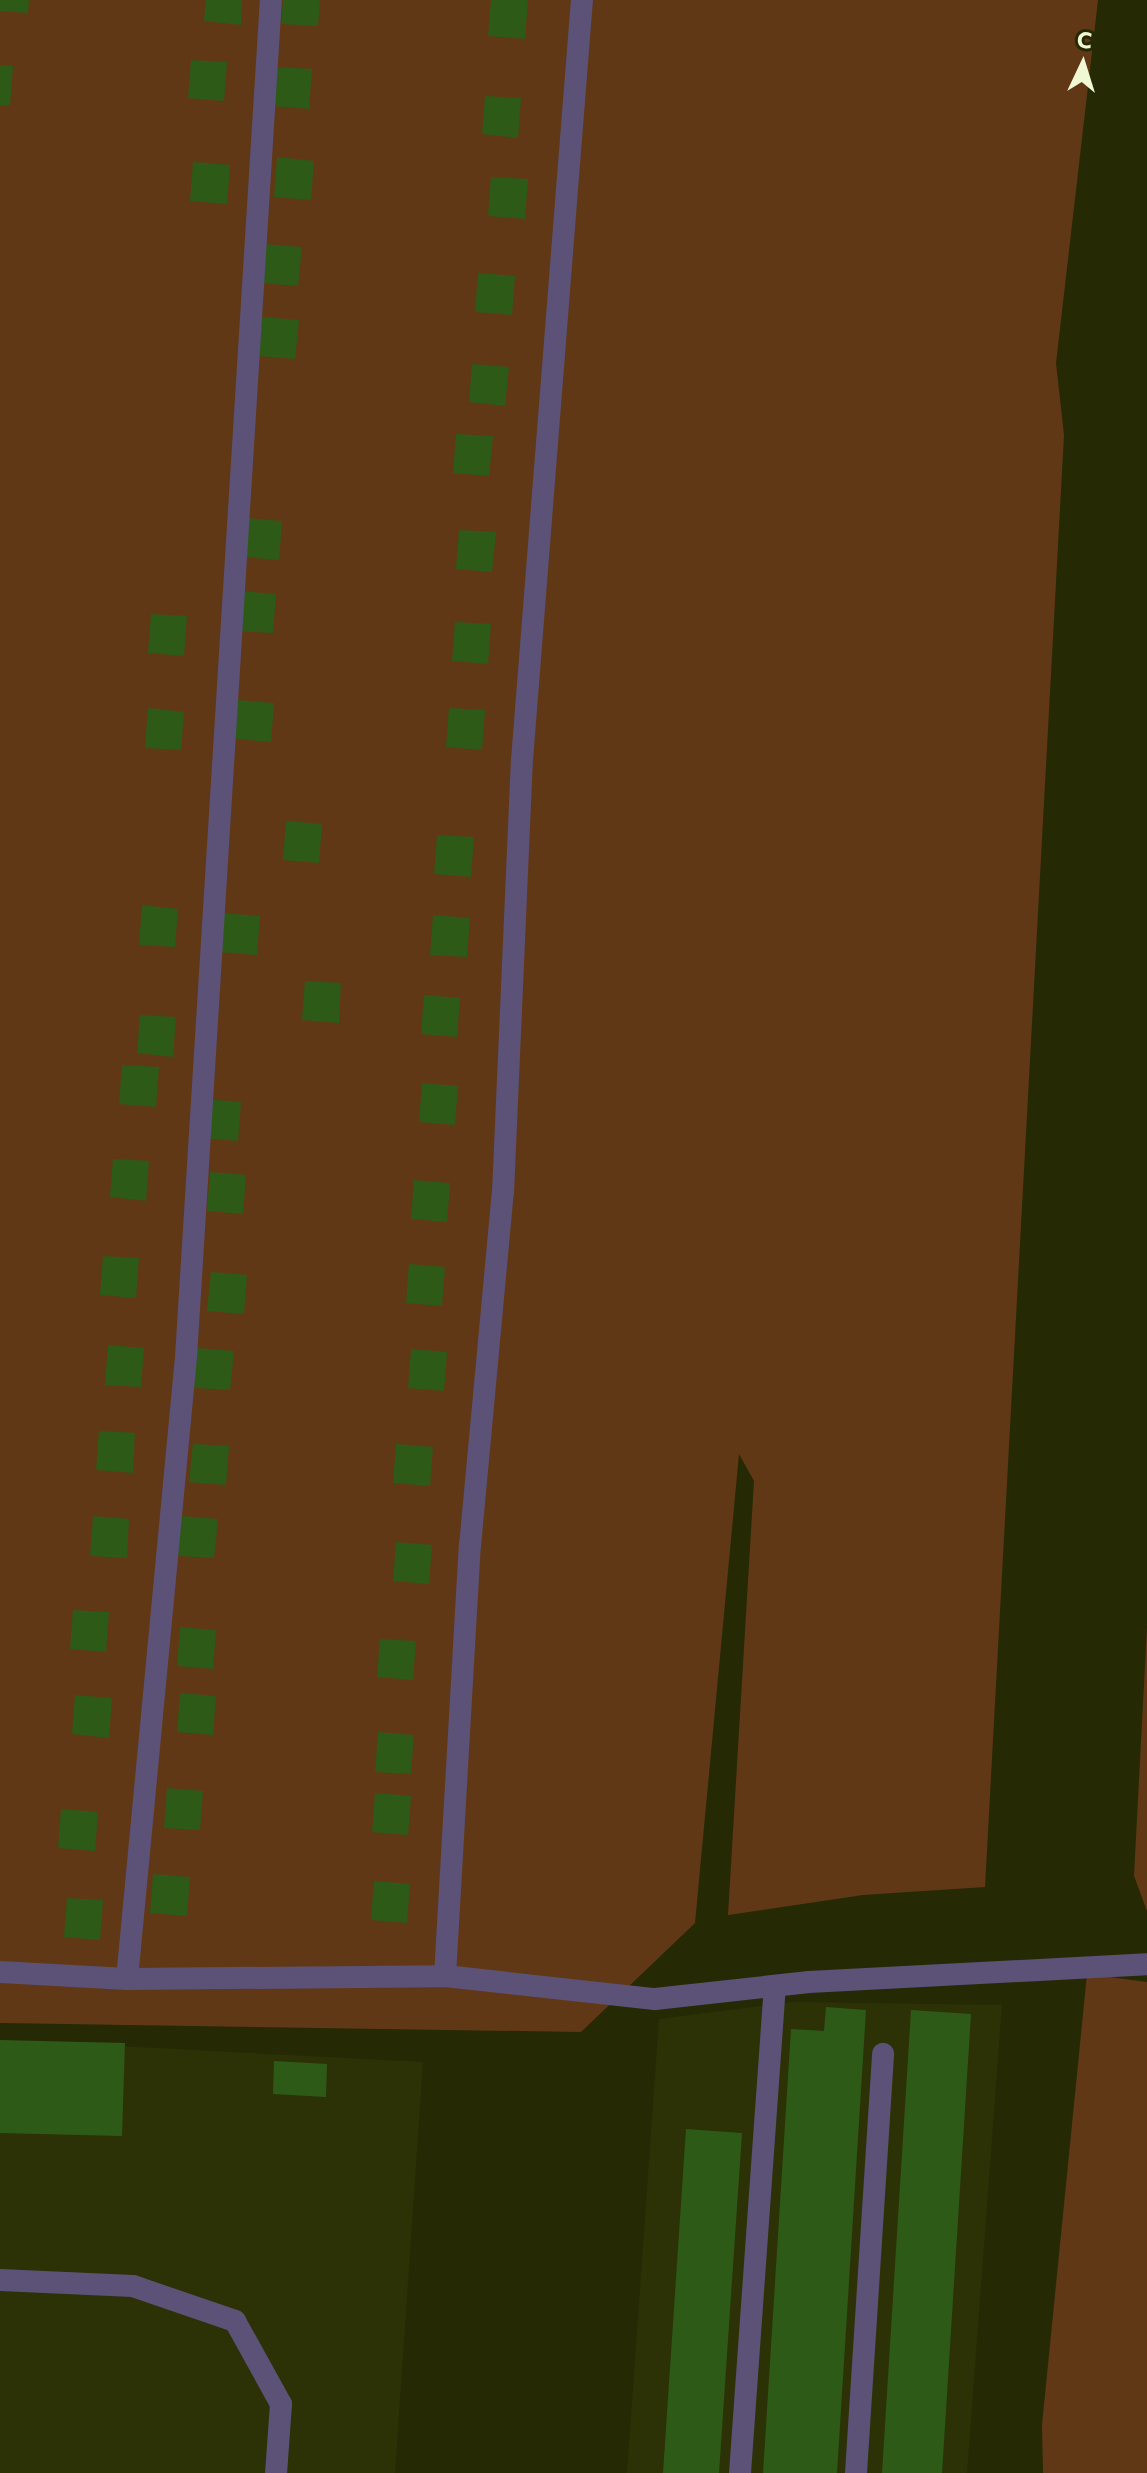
<!DOCTYPE html>
<meta charset="utf-8">
<style>
body{margin:0}
#map{position:relative;width:1147px;height:2473px;overflow:hidden;background:#252a04;font-family:Commissioner,sans-serif}
div>[style]{position:absolute}
.built>*{inset:0;background:#2c3206}
.green>*{inset:0;background:#613815}
.building>*{inset:0;background:#2d5b17}
.lane>*{height:22px;margin:-11px;padding:0 11px;transform-origin:11px;border-radius:11px;background:#5c5176}
span{translate:-50% -50%;white-space:nowrap;text-align:center;line-height:1.15;-webkit-text-stroke:7px #252a04;paint-order:stroke}
.north{position:absolute;left:1043px;top:24px;width:80px;height:80px;-webkit-text-stroke:6px #252a04;paint-order:stroke;rotate:4deg;font-size:22px;font-weight:700;line-height:32px;text-align:center;color:#f0f8d4}
.north::after{content:'';display:block;margin:auto;width:28px;height:36px;background:#f0f8d4;clip-path:polygon(50% 0,100% 100%,50% 72%,0 100%)}
</style>
<div id="map">
<div class="built">
<div style="clip-path:polygon(792px 2002px,1002px 2005px,967px 2473px,627px 2473px,659px 2019px)"></div>
<div style="clip-path:polygon(0 2040px,423px 2062px,395px 2473px,0 2473px)"></div>
</div>
<div class="green">
<div style="clip-path:polygon(0 0,1098px 0,1056px 363px,1064px 435px,985px 1887px,863px 1895px,728px 1915px,754px 1481px,739px 1454px,695px 1923px,581px 2032px,0 2023px)"></div>
<div style="clip-path:polygon(1147px 1627px,1147px 1911px,1134px 1876px)"></div>
<div style="clip-path:polygon(1087px 1974px,1147px 1982px,1147px 2473px,1043px 2473px,1042px 2425px)"></div>
</div>
<div class="building">
<div style="clip-path:polygon(0 0,29px 0,28px 13px,0 11px)"></div>
<div style="clip-path:polygon(206px 0,242px 0,241px 25px,204px 21px)"></div>
<div style="clip-path:polygon(283px 0,320px 0,318px 26px,281px 24px)"></div>
<div style="clip-path:polygon(491px 0,528px 0,525px 39px,488px 36px)"></div>
<div style="clip-path:polygon(191px 60px,227px 62px,224px 101px,188px 98px)"></div>
<div style="clip-path:polygon(0 65px,13px 66px,10px 105px,0 105px)"></div>
<div style="clip-path:polygon(276px 67px,312px 69px,309px 109px,273px 106px)"></div>
<div style="clip-path:polygon(485px 96px,521px 98px,518px 138px,482px 134px)"></div>
<div style="clip-path:polygon(277px 157px,314px 161px,311px 200px,274px 197px)"></div>
<div style="clip-path:polygon(193px 162px,230px 165px,227px 204px,190px 201px)"></div>
<div style="clip-path:polygon(491px 177px,528px 179px,525px 219px,488px 216px)"></div>
<div style="clip-path:polygon(265px 244px,302px 247px,298px 286px,262px 283px)"></div>
<div style="clip-path:polygon(478px 273px,515px 276px,512px 315px,475px 312px)"></div>
<div style="clip-path:polygon(262px 317px,299px 320px,295px 359px,259px 356px)"></div>
<div style="clip-path:polygon(472px 364px,509px 367px,505px 406px,469px 402px)"></div>
<div style="clip-path:polygon(456px 434px,493px 436px,489px 476px,453px 473px)"></div>
<div style="clip-path:polygon(246px 518px,282px 521px,279px 560px,243px 557px)"></div>
<div style="clip-path:polygon(459px 530px,496px 532px,492px 572px,456px 569px)"></div>
<div style="clip-path:polygon(240px 591px,276px 594px,273px 633px,237px 631px)"></div>
<div style="clip-path:polygon(151px 614px,187px 616px,184px 656px,148px 653px)"></div>
<div style="clip-path:polygon(455px 622px,491px 624px,488px 664px,452px 661px)"></div>
<div style="clip-path:polygon(237px 700px,274px 703px,271px 742px,234px 739px)"></div>
<div style="clip-path:polygon(148px 708px,184px 712px,181px 750px,145px 748px)"></div>
<div style="clip-path:polygon(449px 708px,485px 710px,482px 750px,446px 747px)"></div>
<div style="clip-path:polygon(286px 821px,322px 824px,319px 863px,283px 860px)"></div>
<div style="clip-path:polygon(437px 835px,474px 837px,471px 877px,434px 874px)"></div>
<div style="clip-path:polygon(142px 905px,178px 909px,175px 947px,139px 945px)"></div>
<div style="clip-path:polygon(223px 913px,260px 916px,257px 955px,220px 952px)"></div>
<div style="clip-path:polygon(433px 915px,470px 918px,467px 957px,430px 955px)"></div>
<div style="clip-path:polygon(305px 981px,341px 983px,339px 1023px,302px 1020px)"></div>
<div style="clip-path:polygon(424px 995px,460px 998px,457px 1037px,421px 1034px)"></div>
<div style="clip-path:polygon(140px 1015px,176px 1017px,173px 1057px,137px 1053px)"></div>
<div style="clip-path:polygon(122px 1065px,159px 1067px,156px 1107px,119px 1104px)"></div>
<div style="clip-path:polygon(422px 1083px,458px 1086px,455px 1125px,419px 1122px)"></div>
<div style="clip-path:polygon(205px 1099px,241px 1102px,238px 1141px,202px 1138px)"></div>
<div style="clip-path:polygon(113px 1159px,149px 1161px,146px 1201px,110px 1197px)"></div>
<div style="clip-path:polygon(210px 1172px,246px 1175px,243px 1214px,207px 1211px)"></div>
<div style="clip-path:polygon(414px 1180px,450px 1183px,447px 1222px,411px 1219px)"></div>
<div style="clip-path:polygon(103px 1256px,139px 1258px,136px 1298px,100px 1295px)"></div>
<div style="clip-path:polygon(409px 1264px,445px 1267px,442px 1306px,406px 1303px)"></div>
<div style="clip-path:polygon(211px 1272px,247px 1275px,244px 1314px,207px 1311px)"></div>
<div style="clip-path:polygon(108px 1345px,144px 1348px,141px 1387px,105px 1385px)"></div>
<div style="clip-path:polygon(197px 1348px,234px 1351px,230px 1390px,194px 1388px)"></div>
<div style="clip-path:polygon(411px 1349px,447px 1352px,444px 1391px,408px 1388px)"></div>
<div style="clip-path:polygon(99px 1431px,135px 1433px,133px 1473px,96px 1470px)"></div>
<div style="clip-path:polygon(193px 1444px,229px 1446px,226px 1485px,189px 1482px)"></div>
<div style="clip-path:polygon(396px 1444px,433px 1447px,430px 1486px,393px 1483px)"></div>
<div style="clip-path:polygon(93px 1516px,129px 1519px,127px 1558px,90px 1556px)"></div>
<div style="clip-path:polygon(181px 1516px,218px 1519px,214px 1558px,178px 1556px)"></div>
<div style="clip-path:polygon(396px 1542px,432px 1545px,429px 1584px,393px 1581px)"></div>
<div style="clip-path:polygon(73px 1610px,109px 1612px,106px 1652px,70px 1649px)"></div>
<div style="clip-path:polygon(180px 1627px,216px 1630px,213px 1669px,177px 1666px)"></div>
<div style="clip-path:polygon(380px 1639px,416px 1641px,413px 1680px,377px 1677px)"></div>
<div style="clip-path:polygon(180px 1693px,216px 1696px,213px 1735px,177px 1732px)"></div>
<div style="clip-path:polygon(75px 1695px,112px 1698px,109px 1738px,72px 1734px)"></div>
<div style="clip-path:polygon(378px 1732px,414px 1735px,411px 1774px,375px 1772px)"></div>
<div style="clip-path:polygon(167px 1788px,203px 1791px,200px 1830px,164px 1828px)"></div>
<div style="clip-path:polygon(375px 1793px,411px 1796px,408px 1835px,372px 1832px)"></div>
<div style="clip-path:polygon(61px 1809px,98px 1812px,95px 1851px,58px 1848px)"></div>
<div style="clip-path:polygon(153px 1874px,190px 1877px,187px 1916px,150px 1913px)"></div>
<div style="clip-path:polygon(374px 1881px,410px 1884px,407px 1923px,371px 1920px)"></div>
<div style="clip-path:polygon(67px 1898px,103px 1900px,100px 1940px,64px 1937px)"></div>
<div style="clip-path:polygon(826px 2007px,866px 2010px,837px 2473px,763px 2473px,791px 2029px,824px 2031px)"></div>
<div style="clip-path:polygon(911px 2010px,971px 2014px,942px 2473px,882px 2473px)"></div>
<div style="clip-path:polygon(0 2040px,125px 2043px,122px 2136px,0 2133px)"></div>
<div style="clip-path:polygon(274px 2061px,327px 2064px,326px 2097px,273px 2094px)"></div>
<div style="clip-path:polygon(686px 2129px,742px 2133px,719px 2473px,663px 2473px)"></div>
</div>
<div class="lane">
<div style="left:0;top:1972px;width:127px;rotate:3.2deg"></div>
<div style="left:127px;top:1979px;width:318px;rotate:-0.5deg"></div>
<div style="left:445px;top:1976px;width:211px;rotate:6.3deg"></div>
<div style="left:655px;top:1999px;width:155px;rotate:-6.3deg"></div>
<div style="left:809px;top:1982px;width:338px;rotate:-3deg"></div>
<div style="left:445px;top:1976px;width:431px;rotate:-86.7deg"></div>
<div style="left:470px;top:1546px;width:355px;rotate:-84.7deg"></div>
<div style="left:503px;top:1193px;width:433px;rotate:-87.5deg"></div>
<div style="left:522px;top:760px;width:762px;rotate:-85.49deg"></div>
<div style="left:127px;top:1979px;width:625px;rotate:-84.58deg"></div>
<div style="left:186px;top:1357px;width:1360px;rotate:-86.42deg"></div>
<div style="left:0;top:2280px;width:133px;rotate:2.6deg"></div>
<div style="left:133px;top:2286px;width:108px;rotate:18.9deg"></div>
<div style="left:235px;top:2321px;width:95px;rotate:61deg"></div>
<div style="left:281px;top:2404px;width:69px;rotate:94.1deg"></div>
<div style="left:740px;top:2473px;width:488px;rotate:-85.9deg"></div>
<div style="left:856px;top:2473px;width:420px;rotate:-86.3deg"></div>
</div>
<div class="north">С</div>
</div>
